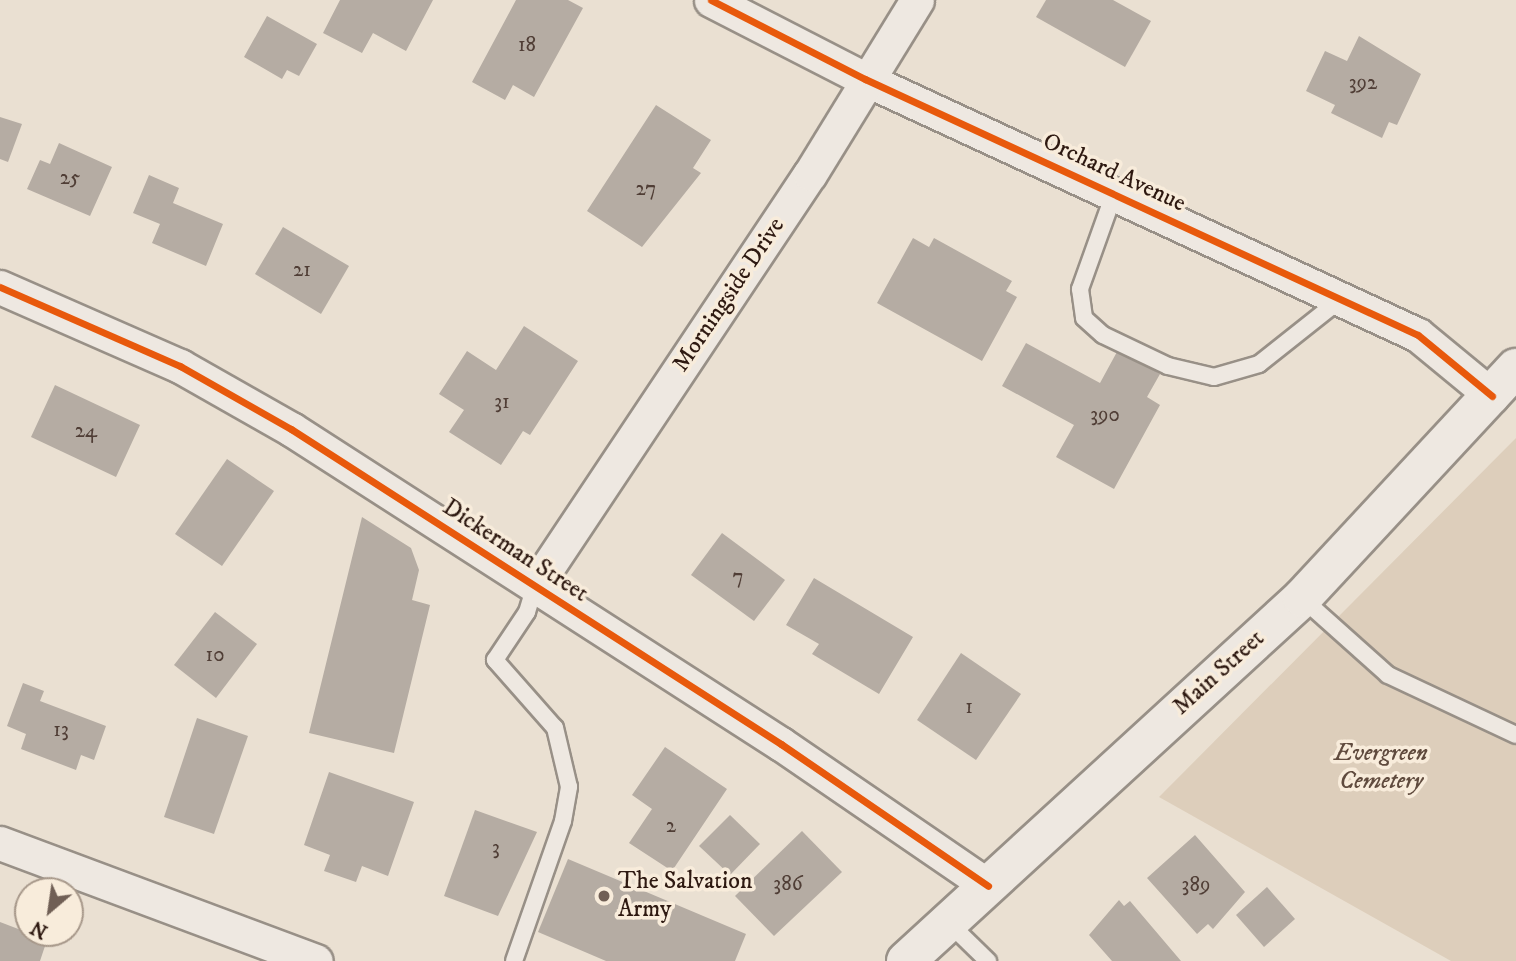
<!DOCTYPE html>
<style>
body{margin:0}
#map{position:relative;width:1516px;height:961px;overflow:hidden;background:#eae0d2;font-family:"IM FELL DW Pica",serif}
div>[style]{position:absolute}
.green>*{inset:0;background:#ddcebb}
.building>*{inset:0;background:#b5aca3}
.roads{filter:drop-shadow(2px 0 #989087) drop-shadow(-2px 0 #989087) drop-shadow(0 2px #989087) drop-shadow(0 -2px #989087)}
.service>*{height:16px;margin:-8px;padding:0 8px;transform-origin:8px;border-radius:8px;background:#eee8e1}
.minor>*{height:33px;margin:-16.5px;padding:0 16.5px;transform-origin:16.5px;border-radius:16.5px;background:#eee8e1}
.secondary>*{height:38px;margin:-19px;padding:0 19px;transform-origin:19px;border-radius:19px;background:#eee8e1}
.cycleway>*{height:7px;margin:-3.5px;padding:0 3.5px;transform-origin:3.5px;border-radius:3.5px;background:#e8590c}
.dots>*{width:19px;height:19px;translate:-50% -50%;box-sizing:border-box;border:4px solid #f8ecdb;border-radius:50%}
span{translate:-50% -50%;white-space:nowrap;text-align:center;line-height:1.15;-webkit-text-stroke:7px #f8ecdb;paint-order:stroke}
.number-label{font-size:21px;color:#503e36}
.number-label span{-webkit-text-stroke-width:0}
.street-label{font-size:24px;color:#2e1911}
.park-label{font-size:24px;color:#604b3e;font-style:italic}
.poi-label{font-size:24px;color:#2e1911}
.left{translate:0 -50%;text-align:left}
.north{position:absolute;left:14px;top:877px;width:70px;height:70px;box-sizing:border-box;background:#f8ecdb;border:2px solid #a7988a;border-radius:50%;rotate:209deg;font-size:19px;font-weight:700;line-height:28px;text-align:center;color:#2e1911}
.north::after{content:'';display:block;margin:auto;width:24px;height:32px;background:#705f55;clip-path:polygon(50% 0,100% 100%,50% 72%,0 100%)}
</style>
<div id="map">
<div class="green">
<div style="clip-path:polygon(1516px 438px,1516px 961px,1451px 961px,1159px 797px)"></div>
</div>
<div class="building">
<div style="clip-path:polygon(340px 0,433px 0,406px 51px,373px 33px,362px 53px,323px 33px)"></div>
<div style="clip-path:polygon(516px 0,568px 0,583px 8px,534px 97px,513px 85px,505px 100px,472px 82px)"></div>
<div style="clip-path:polygon(1046px 0,1113px 0,1151px 21px,1125px 67px,1036px 17px)"></div>
<div style="clip-path:polygon(267px 16px,317px 44px,299px 76px,287px 70px,282px 79px,244px 57px)"></div>
<div style="clip-path:polygon(1359px 36px,1421px 74px,1397px 125px,1389px 122px,1382px 138px,1331px 113px,1335px 105px,1306px 91px,1325px 51px,1347px 61px)"></div>
<div style="clip-path:polygon(656px 105px,711px 140px,693px 168px,701px 173px,642px 247px,587px 211px)"></div>
<div style="clip-path:polygon(0 117px,22px 124px,8px 162px,0 159px)"></div>
<div style="clip-path:polygon(59px 143px,112px 167px,90px 216px,27px 189px,40px 160px,50px 164px)"></div>
<div style="clip-path:polygon(149px 175px,179px 188px,173px 203px,223px 224px,206px 266px,152px 243px,160px 224px,133px 213px)"></div>
<div style="clip-path:polygon(283px 227px,349px 266px,321px 314px,255px 274px)"></div>
<div style="clip-path:polygon(913px 238px,929px 247px,934px 238px,1012px 281px,1006px 291px,1017px 297px,982px 361px,877px 303px)"></div>
<div style="clip-path:polygon(524px 326px,578px 361px,530px 435px,523px 431px,501px 465px,449px 432px,464px 410px,439px 394px,467px 351px,496px 370px)"></div>
<div style="clip-path:polygon(1026px 343px,1100px 383px,1118px 350px,1160px 374px,1147px 397px,1160px 405px,1114px 489px,1056px 457px,1074px 425px,1002px 386px)"></div>
<div style="clip-path:polygon(55px 385px,140px 425px,116px 477px,31px 437px)"></div>
<div style="clip-path:polygon(227px 459px,274px 491px,222px 566px,175px 534px)"></div>
<div style="clip-path:polygon(362px 517px,411px 548px,419px 570px,412px 600px,430px 605px,394px 753px,309px 733px)"></div>
<div style="clip-path:polygon(722px 533px,785px 580px,754px 621px,691px 575px)"></div>
<div style="clip-path:polygon(814px 578px,913px 637px,879px 694px,812px 654px,819px 644px,786px 625px)"></div>
<div style="clip-path:polygon(215px 612px,257px 644px,216px 698px,174px 665px)"></div>
<div style="clip-path:polygon(961px 653px,1021px 694px,976px 760px,917px 720px)"></div>
<div style="clip-path:polygon(23px 683px,44px 691px,40px 701px,106px 726px,94px 760px,81px 755px,76px 770px,21px 749px,26px 734px,7px 726px)"></div>
<div style="clip-path:polygon(197px 718px,248px 736px,214px 834px,164px 817px)"></div>
<div style="clip-path:polygon(665px 747px,727px 789px,672px 871px,629px 843px,652px 809px,632px 795px)"></div>
<div style="clip-path:polygon(329px 772px,414px 802px,388px 876px,362px 866px,356px 882px,324px 871px,330px 855px,304px 845px)"></div>
<div style="clip-path:polygon(475px 810px,537px 832px,498px 916px,444px 896px)"></div>
<div style="clip-path:polygon(730px 815px,760px 844px,730px 875px,699px 846px)"></div>
<div style="clip-path:polygon(802px 831px,842px 872px,774px 936px,735px 896px)"></div>
<div style="clip-path:polygon(1195px 835px,1245px 892px,1213px 929px,1208px 924px,1197px 934px,1147px 878px)"></div>
<div style="clip-path:polygon(568px 859px,746px 934px,735px 961px,606px 961px,538px 932px)"></div>
<div style="clip-path:polygon(1267px 887px,1295px 919px,1264px 947px,1236px 915px)"></div>
<div style="clip-path:polygon(1119px 900px,1124px 906px,1130px 901px,1181px 961px,1112px 961px,1089px 935px)"></div>
<div style="clip-path:polygon(0 922px,47px 940px,40px 961px,0 961px)"></div>
</div>
<div class="roads">
<div class="service">
<div style="left:1114px;top:194px;width:101px;rotate:109.7deg"></div>
<div style="left:1080px;top:289px;width:29px;rotate:82deg"></div>
<div style="left:1084px;top:318px;width:25px;rotate:42deg"></div>
<div style="left:1103px;top:335px;width:72px;rotate:25.5deg"></div>
<div style="left:1168px;top:366px;width:47px;rotate:13.4deg"></div>
<div style="left:1214px;top:377px;width:47px;rotate:-16.1deg"></div>
<div style="left:1259px;top:364px;width:105px;rotate:-38.4deg"></div>
<div style="left:1302px;top:598px;width:115px;rotate:41.8deg"></div>
<div style="left:1388px;top:675px;width:141px;rotate:25.1deg"></div>
<div style="left:948px;top:922px;width:56px;rotate:44.3deg"></div>
<div style="left:514px;top:961px;width:148px;rotate:-70.7deg"></div>
<div style="left:563px;top:821px;width:35px;rotate:-80deg"></div>
<div style="left:569px;top:787px;width:61px;rotate:-103.3deg"></div>
<div style="left:555px;top:728px;width:91px;rotate:-131.4deg"></div>
<div style="left:495px;top:660px;width:58px;rotate:-56.3deg"></div>
<div style="left:527px;top:612px;width:27px;rotate:-73deg"></div>
</div>
<div class="minor">
<div style="left:711px;top:0;width:173px;rotate:27.2deg"></div>
<div style="left:865px;top:79px;width:609px;rotate:24.84deg"></div>
<div style="left:1418px;top:335px;width:96px;rotate:39.5deg"></div>
<div style="left:0;top:287px;width:197px;rotate:23.7deg"></div>
<div style="left:180px;top:366px;width:128px;rotate:29.6deg"></div>
<div style="left:291px;top:429px;width:583px;rotate:32.74deg"></div>
<div style="left:781px;top:744px;width:251px;rotate:34.4deg"></div>
<div style="left:535px;top:586px;width:495px;rotate:-56.3deg"></div>
<div style="left:810px;top:174px;width:204px;rotate:-58.4deg"></div>
<div style="left:0;top:843px;width:337px;rotate:20.5deg"></div>
</div>
<div class="secondary">
<div style="left:906px;top:961px;width:537px;rotate:-42.51deg"></div>
<div style="left:1302px;top:598px;width:314px;rotate:-47.1deg"></div>
</div>
</div>
<div class="cycleway">
<div style="left:711px;top:0;width:173px;rotate:27.2deg"></div>
<div style="left:865px;top:79px;width:609px;rotate:24.84deg"></div>
<div style="left:1418px;top:335px;width:96px;rotate:39.5deg"></div>
<div style="left:0;top:287px;width:197px;rotate:23.7deg"></div>
<div style="left:180px;top:366px;width:128px;rotate:29.6deg"></div>
<div style="left:291px;top:429px;width:583px;rotate:32.74deg"></div>
<div style="left:781px;top:744px;width:251px;rotate:34.4deg"></div>
</div>
<div class="dots">
<div style="left:604px;top:896px;background:#705f55"></div>
</div>
<div class="number-label">
<span style="left:527px;top:45px">18</span>
<span style="left:1363px;top:83px">392</span>
<span style="left:70px;top:178px">25</span>
<span style="left:646px;top:189px">27</span>
<span style="left:302px;top:270px">21</span>
<span style="left:502px;top:402px">31</span>
<span style="left:1105px;top:415px">390</span>
<span style="left:86px;top:431px">24</span>
<span style="left:738px;top:577px">7</span>
<span style="left:215px;top:655px">10</span>
<span style="left:969px;top:707px">1</span>
<span style="left:61px;top:730px">13</span>
<span style="left:671px;top:826px">2</span>
<span style="left:496px;top:848px">3</span>
<span style="left:788px;top:884px">386</span>
<span style="left:1196px;top:885px">389</span>
</div>
<div class="street-label">
<span style="left:1114px;top:173px;rotate:25deg">Orchard Avenue</span>
<span style="left:729px;top:295px;rotate:-56deg">Morningside Drive</span>
<span style="left:515px;top:551px;rotate:33deg">Dickerman Street</span>
<span style="left:1219px;top:673px;rotate:-42deg">Main Street</span>
</div>
<div class="park-label">
<span style="left:1381px;top:768px">Evergreen<br>Cemetery</span>
</div>
<div class="poi-label">
<span class="left" style="left:618px;top:896px">The Salvation<br>Army</span>
</div>
<div class="north">N</div>
</div>
